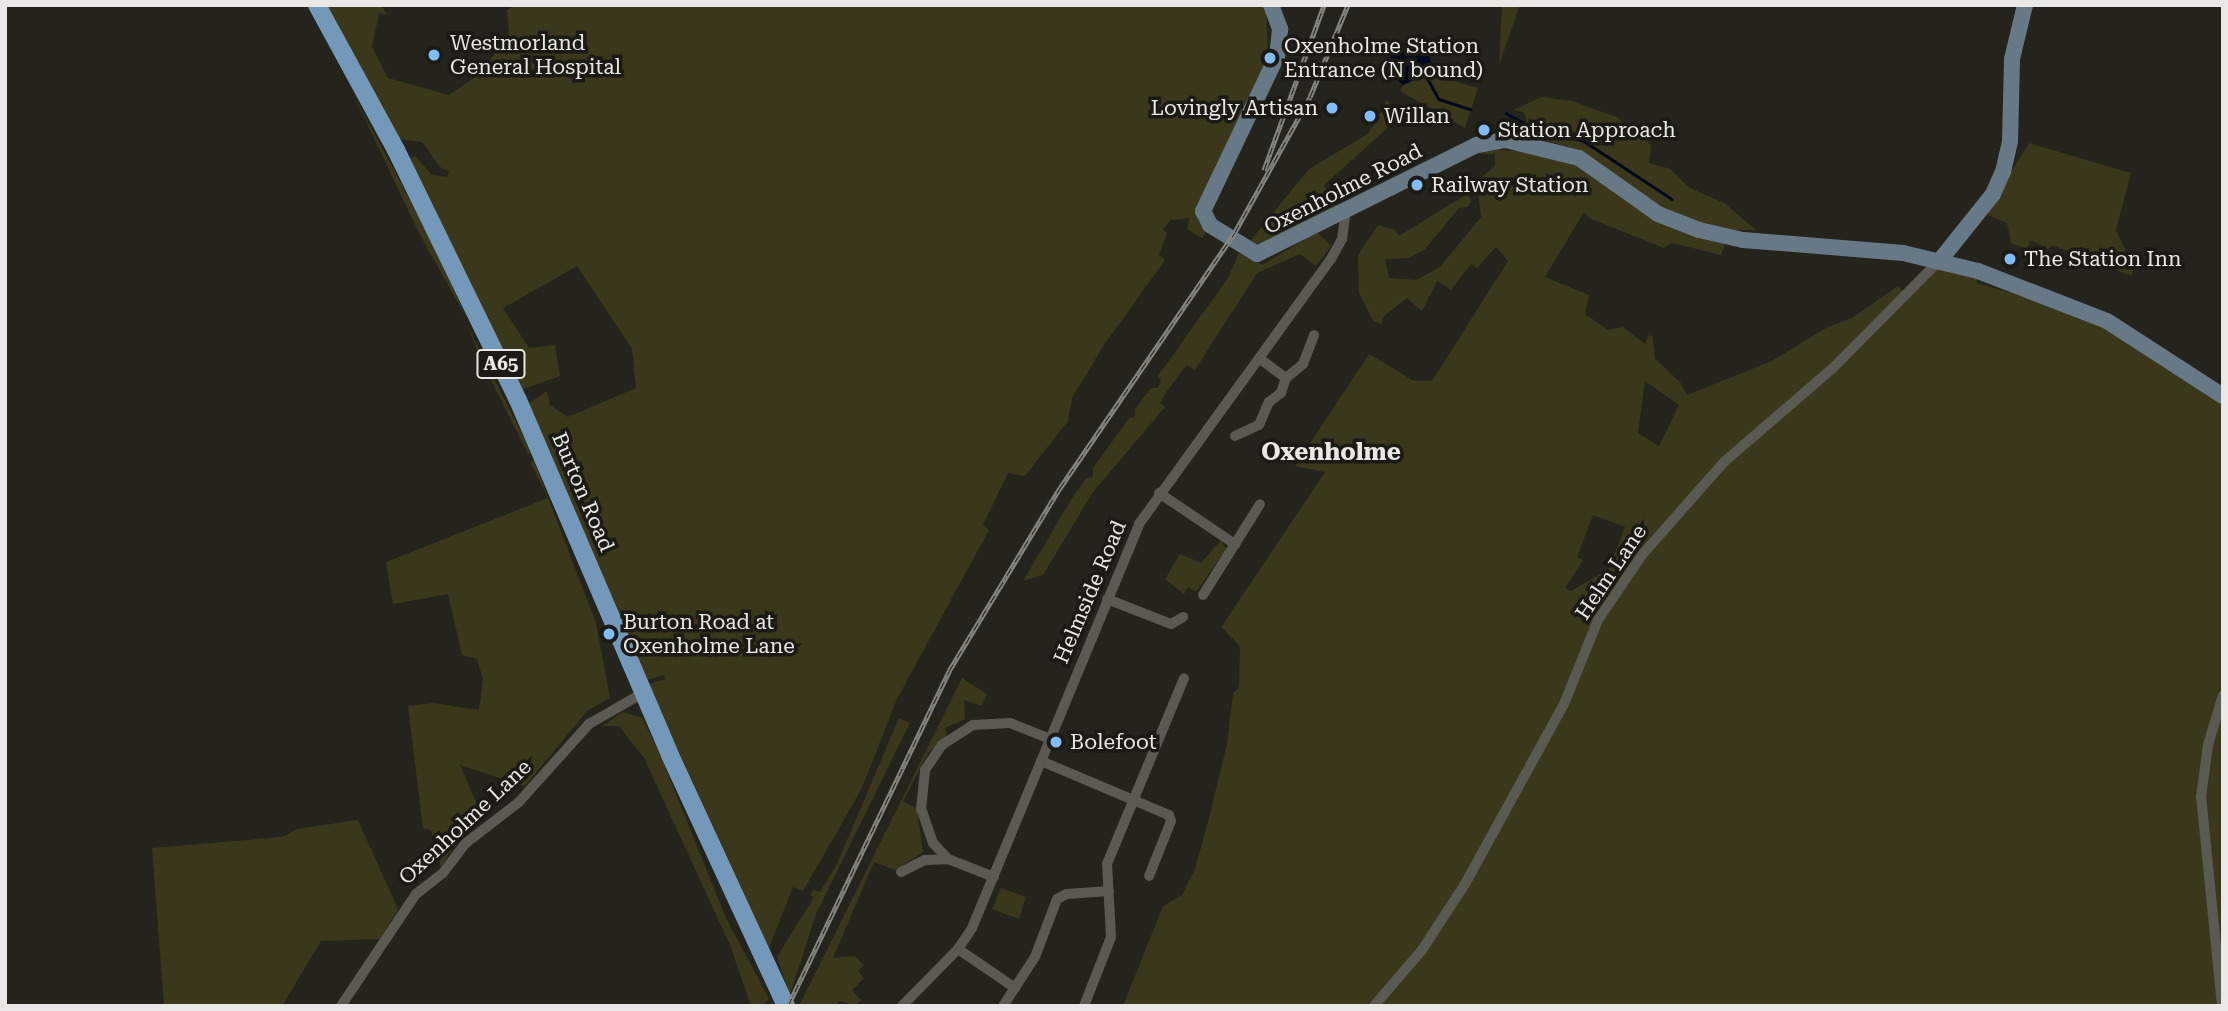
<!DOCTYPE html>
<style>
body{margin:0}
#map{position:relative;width:2228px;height:1011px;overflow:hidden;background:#24241d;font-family:"Roboto Serif",serif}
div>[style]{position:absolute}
.green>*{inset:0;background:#3a371a}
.water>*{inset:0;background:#00081f}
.stream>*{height:2.5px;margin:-1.25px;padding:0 1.25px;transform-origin:1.25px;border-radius:1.25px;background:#00081f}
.street>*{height:10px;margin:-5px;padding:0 5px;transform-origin:5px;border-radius:5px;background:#5a5a52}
.secondary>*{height:16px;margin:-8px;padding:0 8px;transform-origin:8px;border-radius:8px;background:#677986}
.primary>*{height:18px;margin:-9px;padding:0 9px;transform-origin:9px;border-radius:9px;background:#7498b9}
.rail>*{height:5px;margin-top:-2.5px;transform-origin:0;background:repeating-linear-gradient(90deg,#1b1a14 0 8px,#868680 0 16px);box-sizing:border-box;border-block:2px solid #868680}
.dots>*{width:19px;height:19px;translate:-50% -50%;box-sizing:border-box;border:4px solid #1b1a14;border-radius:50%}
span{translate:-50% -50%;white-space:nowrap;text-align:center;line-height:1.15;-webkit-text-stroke:7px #1b1a14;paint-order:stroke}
.shield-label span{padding:2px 5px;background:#1b1a14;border:2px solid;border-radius:5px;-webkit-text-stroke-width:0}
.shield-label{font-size:19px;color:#e9e8e4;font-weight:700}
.poi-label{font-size:21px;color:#e9e8e4}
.left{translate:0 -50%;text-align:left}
.right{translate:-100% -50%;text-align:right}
.street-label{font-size:21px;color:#e9e8e4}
.quarter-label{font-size:24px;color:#e9e8e4;font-weight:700}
.frame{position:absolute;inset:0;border:7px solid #e9e8e4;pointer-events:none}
</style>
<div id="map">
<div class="green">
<div style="clip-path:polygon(327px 5px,381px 5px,387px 15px,379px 13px,372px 47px,388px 78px,449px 95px,480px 74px,509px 34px,507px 10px,515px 5px,1266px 5px,1268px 63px,1198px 219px,1207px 230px,1202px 238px,1187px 229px,1190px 218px,1170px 220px,1163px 230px,1167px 233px,1159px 255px,1165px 260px,1104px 345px,1072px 398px,1068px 421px,1025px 476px,1008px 473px,983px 525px,989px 530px,897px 699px,862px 788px,803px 891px,793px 887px,769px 948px,648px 684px,665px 679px,664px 675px,647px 680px,645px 671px,640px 672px,528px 404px,547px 391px,550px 405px,568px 417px,636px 388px,632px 349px,577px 266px,503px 308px,529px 348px,555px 345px,560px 376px,521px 390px,407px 160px,415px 156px,432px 175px,447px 177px,449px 171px,441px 168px,422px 142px,399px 139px)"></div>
<div style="clip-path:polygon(1502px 5px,1520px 5px,1499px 65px)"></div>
<div style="clip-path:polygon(1412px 69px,1478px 88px,1465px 128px,1400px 91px)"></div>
<div style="clip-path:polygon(353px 94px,431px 239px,467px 319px,420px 235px)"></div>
<div style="clip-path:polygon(1542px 97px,1572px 101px,1619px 118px,1632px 138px,1641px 131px,1651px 146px,1649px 163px,1670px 169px,1690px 188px,1724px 203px,1756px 230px,1719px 230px,1675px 214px,1641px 198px,1583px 151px,1517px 132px,1527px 121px,1524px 112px,1513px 110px)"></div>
<div style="clip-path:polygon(1387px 100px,1401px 116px,1324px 185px,1339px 207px,1262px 248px,1250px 241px,1309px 169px,1368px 134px)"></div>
<div style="clip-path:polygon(2029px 143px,2131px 173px,2116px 230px,2133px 267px,2132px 276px,2052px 245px,2048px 249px,2030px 240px,2027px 249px,2011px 243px,2007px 223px,1985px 214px)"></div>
<div style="clip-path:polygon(evenodd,1486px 149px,1534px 152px,1586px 169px,1642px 211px,1725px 244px,1721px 255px,1672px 243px,1664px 248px,1589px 218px,1584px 212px,1545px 277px,1589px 295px,1585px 314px,1608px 330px,1623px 327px,1645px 344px,1649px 335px,1653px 337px,1655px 359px,1680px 382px,1687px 395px,1772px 361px,1826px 328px,1852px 318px,1898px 286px,1903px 291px,1934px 267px,1977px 277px,1977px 283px,2107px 321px,2223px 396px,2223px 1006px,1123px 1006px,1163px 906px,1182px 895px,1195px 869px,1209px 818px,1227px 744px,1233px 693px,1239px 687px,1240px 646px,1221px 627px,1325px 472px,1295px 466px,1369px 354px,1414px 381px,1432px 381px,1508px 261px,1496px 247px,1477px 268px,1471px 264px,1451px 290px,1437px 281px,1422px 311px,1407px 298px,1385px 315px,1381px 324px,1373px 321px,1359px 293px,1358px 255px,1378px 225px,1395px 230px,1399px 236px,1464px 196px,1461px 190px,1466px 189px,1471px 201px,1468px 207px,1459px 208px,1425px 249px,1409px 258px,1385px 259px,1389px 278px,1416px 280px,1440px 267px,1481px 217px,1477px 181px,1495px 166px,1495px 154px,1478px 154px,1486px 149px,1645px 381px,1679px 405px,1659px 446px,1638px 433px,1645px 381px,1486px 149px,1593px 515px,1625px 527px,1609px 569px,1571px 591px,1565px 588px,1583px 560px,1577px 557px,1593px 515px)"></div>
<div style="clip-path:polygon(1317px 232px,1331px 246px,1316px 266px,1300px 254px,1257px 273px,1195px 370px,1187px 365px,1167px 391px,1160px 403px,1165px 407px,1093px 492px,1043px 575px,1023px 581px,1072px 498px,1086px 478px,1093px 477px,1093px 468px,1129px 418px,1135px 417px,1135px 409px,1151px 388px,1157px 388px,1161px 381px,1158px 376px,1228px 278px,1239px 253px,1262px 265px)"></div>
<div style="clip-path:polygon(466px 323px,531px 452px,528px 454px,483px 364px)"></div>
<div style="clip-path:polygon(534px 461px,596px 623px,610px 698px,587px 711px,525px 786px,460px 765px,483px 819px,459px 837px,441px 868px,431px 830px,423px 829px,408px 706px,433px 703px,479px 710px,483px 679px,477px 659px,462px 655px,448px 594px,393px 604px,386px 562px,548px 498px,530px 462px)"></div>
<div style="clip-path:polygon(1221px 540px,1226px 549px,1196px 592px,1188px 587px,1184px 594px,1165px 579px,1180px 554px,1201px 563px)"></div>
<div style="clip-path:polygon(962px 678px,987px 694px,982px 706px,964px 700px,965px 719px,945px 728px,947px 736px,928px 753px,903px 801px,917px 809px,923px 852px,895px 870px,874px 862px,833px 958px,855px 956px,864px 965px,858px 971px,864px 978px,852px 990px,861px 1000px,856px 1006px,840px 1001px,835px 1006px,799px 1006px)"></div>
<div style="clip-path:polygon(623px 712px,642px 718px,659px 752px,726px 918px,769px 999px,761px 1006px,751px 1006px,730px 945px,644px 758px,619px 726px,602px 726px)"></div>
<div style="clip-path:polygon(899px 718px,910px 723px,816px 914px,790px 995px,777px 957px,814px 897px,810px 895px,814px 890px,820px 892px,836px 866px)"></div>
<div style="clip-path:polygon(358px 820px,398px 909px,380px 939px,321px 941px,282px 1006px,164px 1006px,152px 848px,282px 837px,297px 829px)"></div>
<div style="clip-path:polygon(1001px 888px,1026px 897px,1019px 919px,992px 909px)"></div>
</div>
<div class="water">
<div style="clip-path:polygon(1416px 48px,1430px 57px,1432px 66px,1414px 80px,1403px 85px,1381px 66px,1396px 50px)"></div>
</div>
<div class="stream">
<div style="left:1424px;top:72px;width:31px;rotate:61deg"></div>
<div style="left:1439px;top:99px;width:33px;rotate:18deg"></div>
<div style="left:1506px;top:113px;width:26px;rotate:29deg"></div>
<div style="left:1529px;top:126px;width:57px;rotate:15.3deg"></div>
<div style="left:1584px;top:141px;width:105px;rotate:33.4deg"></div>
</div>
<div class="street">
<div style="left:1259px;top:358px;width:34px;rotate:37deg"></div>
<div style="left:1235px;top:436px;width:26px;rotate:-25deg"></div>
<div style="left:1259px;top:425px;width:25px;rotate:-67deg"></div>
<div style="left:1269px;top:402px;width:15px;rotate:-37deg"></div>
<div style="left:1281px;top:393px;width:16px;rotate:-72deg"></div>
<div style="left:1286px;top:378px;width:22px;rotate:-39deg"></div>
<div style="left:1303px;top:364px;width:31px;rotate:-69deg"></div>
<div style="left:1159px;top:493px;width:92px;rotate:33.9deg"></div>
<div style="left:1203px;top:595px;width:107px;rotate:-57.9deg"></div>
<div style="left:1107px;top:599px;width:69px;rotate:21.3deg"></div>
<div style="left:1171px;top:624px;width:14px;rotate:-30deg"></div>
<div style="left:1041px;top:761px;width:139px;rotate:22.9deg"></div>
<div style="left:1169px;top:815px;width:6px;rotate:72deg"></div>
<div style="left:1171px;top:821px;width:59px;rotate:111.8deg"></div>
<div style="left:901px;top:872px;width:27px;rotate:-27deg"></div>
<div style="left:925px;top:860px;width:23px;rotate:-2deg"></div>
<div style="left:994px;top:877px;width:49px;rotate:-158.6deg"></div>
<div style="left:948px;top:859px;width:22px;rotate:-133deg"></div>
<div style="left:933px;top:843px;width:36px;rotate:-109deg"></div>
<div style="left:921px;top:809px;width:39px;rotate:-84deg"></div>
<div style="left:925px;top:770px;width:30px;rotate:-56deg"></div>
<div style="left:942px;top:745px;width:37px;rotate:-33deg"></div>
<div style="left:973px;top:725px;width:37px;rotate:-3deg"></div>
<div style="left:1010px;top:723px;width:43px;rotate:21.8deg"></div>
<div style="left:958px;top:949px;width:69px;rotate:34.4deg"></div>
<div style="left:341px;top:1006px;width:135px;rotate:-56.2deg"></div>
<div style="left:416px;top:894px;width:34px;rotate:-38deg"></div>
<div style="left:443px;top:873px;width:38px;rotate:-53deg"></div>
<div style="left:466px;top:843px;width:67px;rotate:-37.7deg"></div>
<div style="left:519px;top:802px;width:105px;rotate:-48.1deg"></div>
<div style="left:589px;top:724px;width:62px;rotate:-29.9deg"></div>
<div style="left:902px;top:1006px;width:80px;rotate:-45.5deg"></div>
<div style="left:958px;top:949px;width:25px;rotate:-56deg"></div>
<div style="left:972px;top:928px;width:437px;rotate:-67.5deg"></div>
<div style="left:1139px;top:524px;width:327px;rotate:-54.1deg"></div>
<div style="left:1331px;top:259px;width:23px;rotate:-61deg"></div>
<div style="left:1342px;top:239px;width:29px;rotate:-82deg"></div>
<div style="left:1003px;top:1006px;width:59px;rotate:-56.9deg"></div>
<div style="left:1035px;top:957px;width:62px;rotate:-69.2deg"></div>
<div style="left:1057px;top:899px;width:11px;rotate:-27deg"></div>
<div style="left:1067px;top:894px;width:42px;rotate:-4.1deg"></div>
<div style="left:1084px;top:1006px;width:74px;rotate:-68.6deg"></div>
<div style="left:1111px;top:937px;width:73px;rotate:-93.1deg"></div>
<div style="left:1107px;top:864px;width:201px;rotate:-67.5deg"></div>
<div style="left:1374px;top:1006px;width:74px;rotate:-49.4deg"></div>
<div style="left:1422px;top:950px;width:79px;rotate:-56.9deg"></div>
<div style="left:1465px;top:884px;width:205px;rotate:-61.2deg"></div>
<div style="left:1564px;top:704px;width:91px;rotate:-68deg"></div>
<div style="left:1598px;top:620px;width:78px;rotate:-55.9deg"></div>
<div style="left:1642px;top:555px;width:124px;rotate:-48.6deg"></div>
<div style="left:1724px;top:462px;width:144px;rotate:-40.8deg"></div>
<div style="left:1833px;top:368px;width:153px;rotate:-45.3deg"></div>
<div style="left:2222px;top:1006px;width:210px;rotate:-95.7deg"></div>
<div style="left:2201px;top:797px;width:52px;rotate:-82.3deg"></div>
<div style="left:2208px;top:745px;width:52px;rotate:-73.3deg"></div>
</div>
<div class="secondary">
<div style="left:1271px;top:5px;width:26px;rotate:69deg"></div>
<div style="left:1280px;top:29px;width:27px;rotate:96deg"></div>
<div style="left:1277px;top:56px;width:172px;rotate:115.5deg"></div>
<div style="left:1203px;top:211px;width:16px;rotate:63deg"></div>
<div style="left:1210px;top:225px;width:55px;rotate:31.7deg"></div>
<div style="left:1257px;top:254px;width:246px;rotate:-26.4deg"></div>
<div style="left:1477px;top:145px;width:29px;rotate:-10deg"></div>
<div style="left:1506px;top:140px;width:75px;rotate:13.9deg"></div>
<div style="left:1579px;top:158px;width:97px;rotate:35.3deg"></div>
<div style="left:1658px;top:214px;width:44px;rotate:21.3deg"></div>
<div style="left:1699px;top:230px;width:45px;rotate:12.8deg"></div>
<div style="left:1743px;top:240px;width:161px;rotate:4.6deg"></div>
<div style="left:1903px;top:253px;width:77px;rotate:13.5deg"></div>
<div style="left:1978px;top:271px;width:138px;rotate:21.2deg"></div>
<div style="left:2107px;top:321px;width:138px;rotate:32.9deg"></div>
<div style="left:1941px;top:259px;width:83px;rotate:-51.3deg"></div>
<div style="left:1993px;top:194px;width:24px;rotate:-66deg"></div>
<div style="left:2003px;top:172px;width:32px;rotate:-77deg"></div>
<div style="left:2010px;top:141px;width:82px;rotate:-88.6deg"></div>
<div style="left:2012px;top:59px;width:56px;rotate:-76.5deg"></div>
</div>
<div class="primary">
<div style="left:317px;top:5px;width:165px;rotate:61.4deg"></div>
<div style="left:396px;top:150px;width:278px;rotate:64deg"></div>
<div style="left:518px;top:400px;width:386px;rotate:66.8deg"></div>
<div style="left:670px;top:755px;width:277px;rotate:65.2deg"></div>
</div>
<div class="rail">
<div style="left:1264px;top:170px;width:176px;rotate:-70deg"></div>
<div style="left:788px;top:1006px;width:372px;rotate:-64.3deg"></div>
<div style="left:949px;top:671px;width:214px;rotate:-58.8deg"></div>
<div style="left:1060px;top:488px;width:310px;rotate:-55.6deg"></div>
<div style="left:1235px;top:232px;width:154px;rotate:-60.9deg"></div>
<div style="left:1310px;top:97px;width:100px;rotate:-67.6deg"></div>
</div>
<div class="dots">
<div style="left:434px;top:55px;background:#81bcfa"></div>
<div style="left:1270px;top:58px;background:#81bcfa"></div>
<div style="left:1332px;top:108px;background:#81bcfa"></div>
<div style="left:1370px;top:116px;background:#81bcfa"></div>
<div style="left:1484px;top:130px;background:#81bcfa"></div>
<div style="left:1417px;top:185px;background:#81bcfa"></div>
<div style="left:2010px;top:259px;background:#81bcfa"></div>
<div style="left:609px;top:634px;background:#81bcfa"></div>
<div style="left:1056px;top:742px;background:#81bcfa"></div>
</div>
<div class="shield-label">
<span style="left:501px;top:364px">A65</span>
</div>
<div class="poi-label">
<span class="left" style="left:450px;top:55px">Westmorland<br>General Hospital</span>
<span class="left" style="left:1284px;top:58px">Oxenholme Station<br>Entrance (N bound)</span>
<span class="right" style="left:1318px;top:108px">Lovingly Artisan</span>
<span class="left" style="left:1384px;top:116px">Willan</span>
<span class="left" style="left:1498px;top:130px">Station Approach</span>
<span class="left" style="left:1431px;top:185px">Railway Station</span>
<span class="left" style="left:2024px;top:259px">The Station Inn</span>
<span class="left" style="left:623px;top:634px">Burton Road at<br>Oxenholme Lane</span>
<span class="left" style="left:1070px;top:742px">Bolefoot</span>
</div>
<div class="street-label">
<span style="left:1343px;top:189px;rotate:-27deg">Oxenholme Road</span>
<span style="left:583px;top:492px;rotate:67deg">Burton Road</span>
<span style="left:1611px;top:572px;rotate:-56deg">Helm Lane</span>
<span style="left:1090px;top:592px;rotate:-67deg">Helmside Road</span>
<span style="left:465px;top:822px;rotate:-43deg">Oxenholme Lane</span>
</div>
<div class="quarter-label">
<span style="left:1331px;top:453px">Oxenholme</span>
</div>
<div class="frame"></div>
</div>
